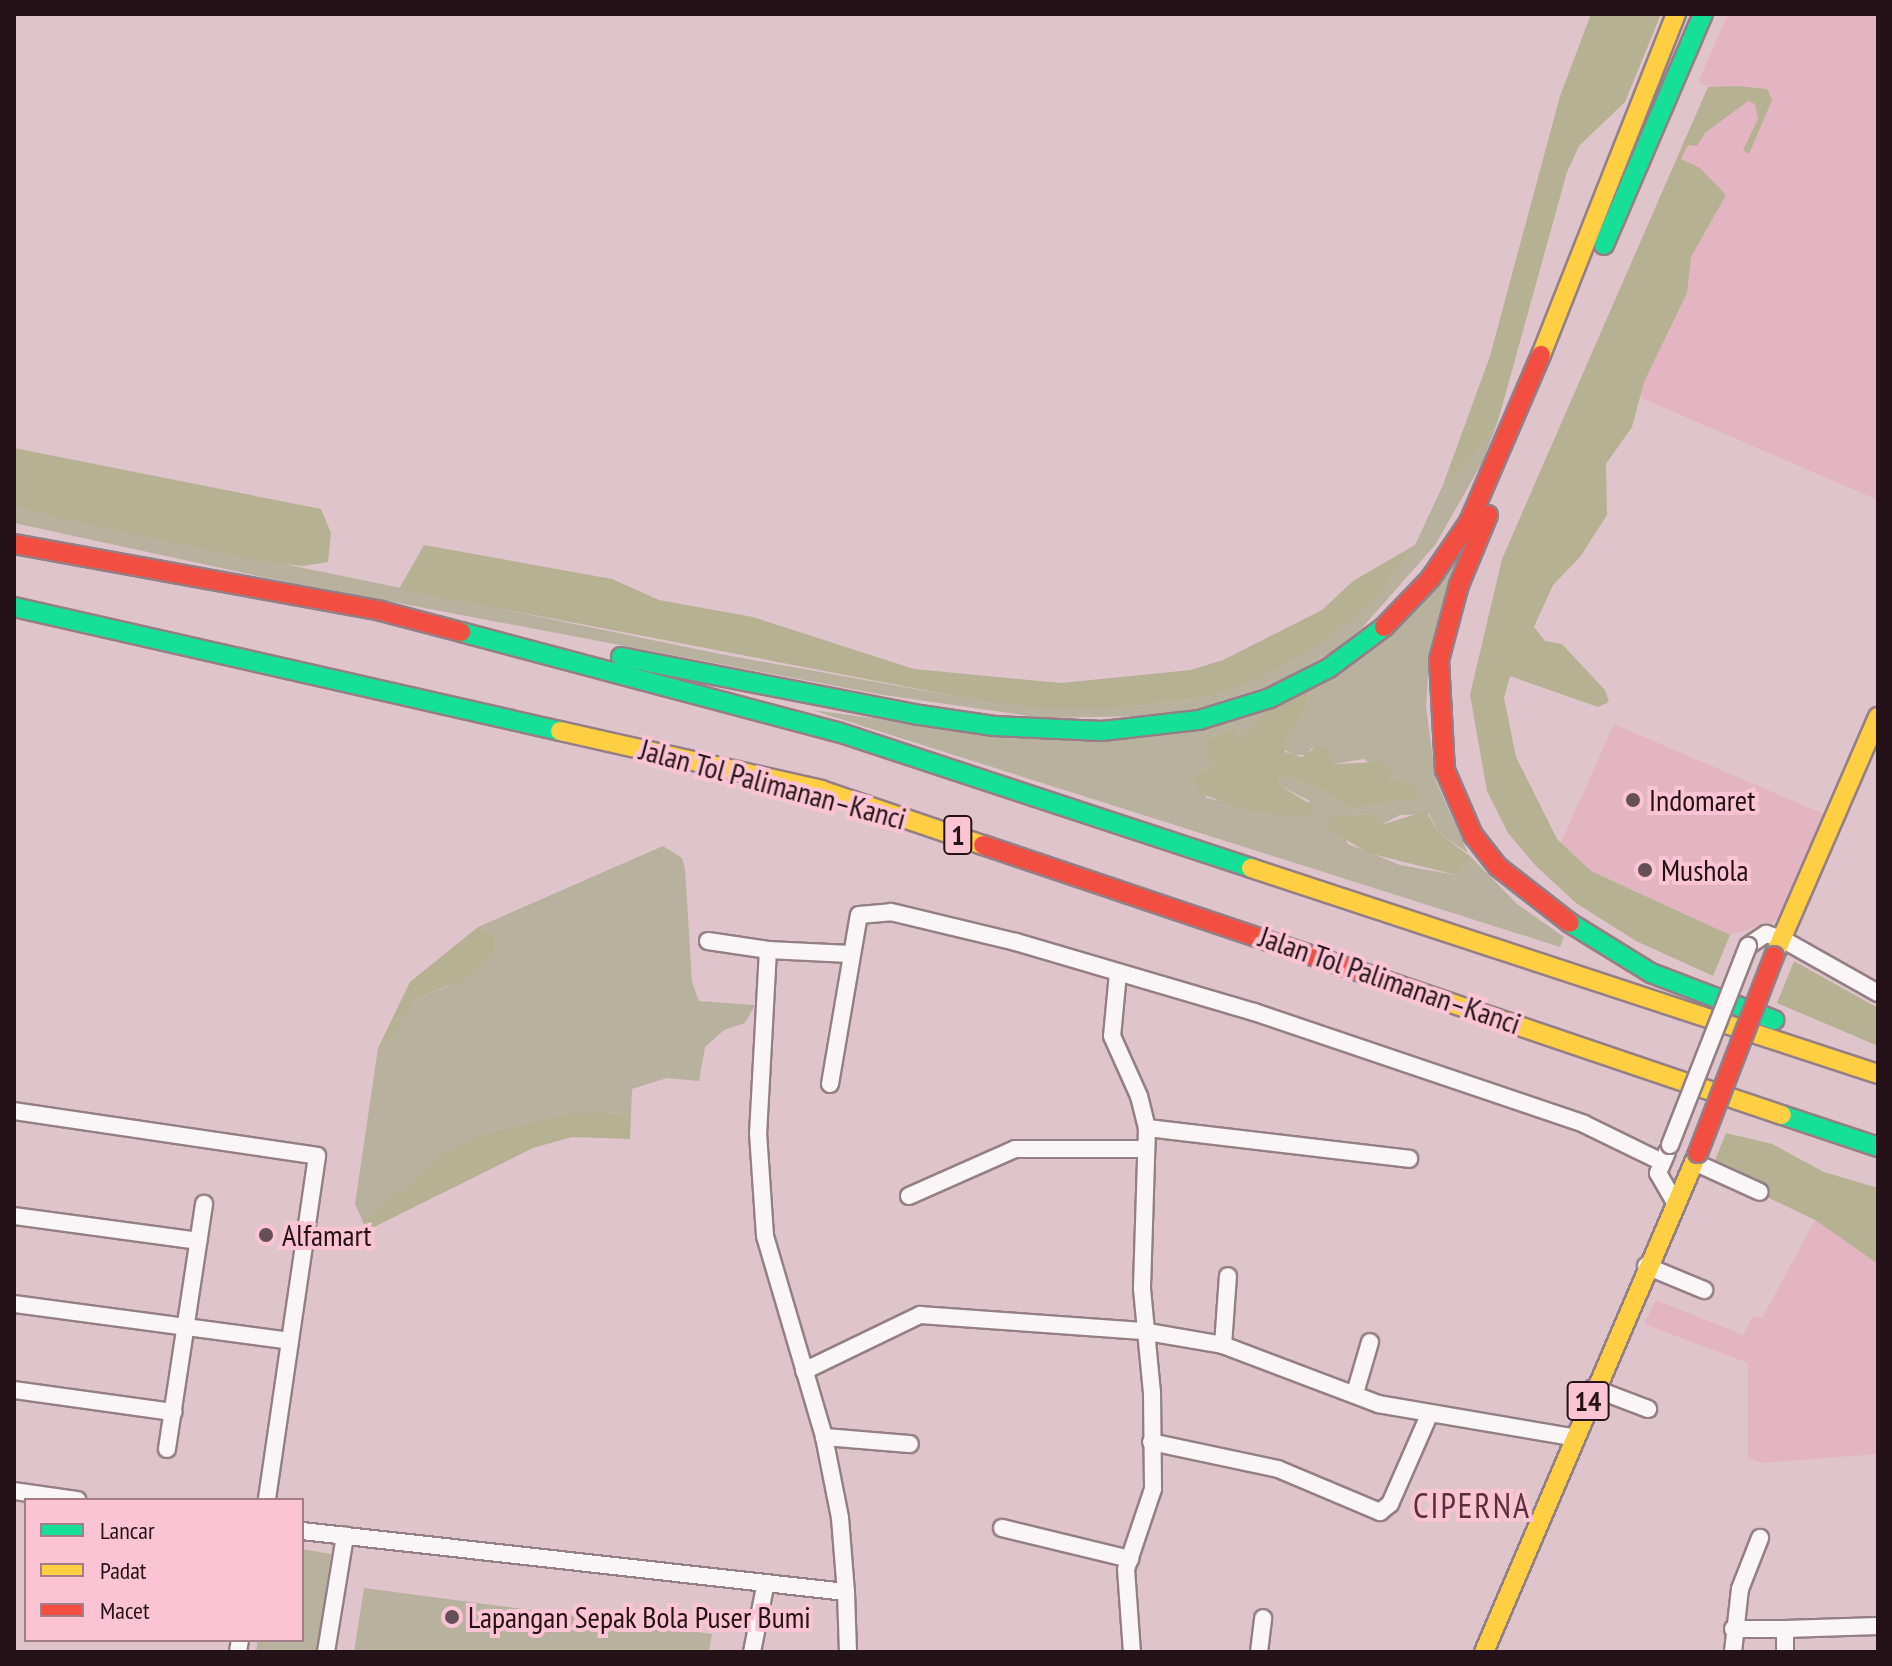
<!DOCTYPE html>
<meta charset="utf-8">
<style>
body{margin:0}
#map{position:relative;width:1892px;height:1666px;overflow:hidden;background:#e0c4cc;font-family:"PT Sans Narrow",sans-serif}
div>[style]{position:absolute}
.built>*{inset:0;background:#e3b5c3}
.green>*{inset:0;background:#b8b19e}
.forest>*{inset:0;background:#b6b192}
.roads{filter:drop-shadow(2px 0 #957f86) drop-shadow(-2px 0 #957f86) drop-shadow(0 2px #957f86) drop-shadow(0 -2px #957f86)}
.street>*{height:16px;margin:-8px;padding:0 8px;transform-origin:8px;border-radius:8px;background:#faf6f7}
.fast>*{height:18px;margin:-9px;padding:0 9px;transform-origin:9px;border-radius:9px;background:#16e098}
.slow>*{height:18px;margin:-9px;padding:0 9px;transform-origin:9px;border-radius:9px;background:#ffcf43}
.jam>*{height:18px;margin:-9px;padding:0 9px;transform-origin:9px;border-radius:9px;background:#f24e42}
.bridges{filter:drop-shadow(2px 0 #957f86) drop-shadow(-2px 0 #957f86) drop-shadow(0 2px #957f86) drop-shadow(0 -2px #957f86)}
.street-bridge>*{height:16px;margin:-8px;padding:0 8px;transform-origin:8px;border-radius:8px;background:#faf6f7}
.jam-bridge>*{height:18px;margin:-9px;padding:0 9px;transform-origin:9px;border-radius:9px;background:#f24e42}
.dots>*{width:22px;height:22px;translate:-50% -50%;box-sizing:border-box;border:4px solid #fac4d4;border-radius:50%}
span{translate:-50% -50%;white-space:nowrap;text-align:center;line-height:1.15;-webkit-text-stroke:8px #fac4d4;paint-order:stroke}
.shield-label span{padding:2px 6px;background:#fac4d4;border:2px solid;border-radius:6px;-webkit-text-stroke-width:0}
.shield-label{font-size:28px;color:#241218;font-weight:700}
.street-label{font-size:30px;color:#241218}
.poi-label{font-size:30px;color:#241218}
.left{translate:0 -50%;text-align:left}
.quarter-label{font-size:34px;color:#5a2f3e;letter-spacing:2px}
.frame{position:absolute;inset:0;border:16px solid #241218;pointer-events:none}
.legend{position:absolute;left:24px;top:1498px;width:280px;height:144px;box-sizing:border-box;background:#fac4d4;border:2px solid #a47d89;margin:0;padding:10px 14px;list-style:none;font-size:24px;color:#241218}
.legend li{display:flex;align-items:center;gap:16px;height:40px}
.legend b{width:40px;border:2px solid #a47d89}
</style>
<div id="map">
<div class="built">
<div style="clip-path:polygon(1728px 14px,1878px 14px,1878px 500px,1583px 373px,1708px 87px,1698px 82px)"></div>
<div style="clip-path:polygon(1614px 724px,1824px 814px,1778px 920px,1730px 935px,1591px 871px,1561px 843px)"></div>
<div style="clip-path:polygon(1815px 1220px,1878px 1264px,1878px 1454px,1761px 1463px,1748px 1458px,1748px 1363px,1644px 1324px,1656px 1300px,1743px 1335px,1753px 1316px,1762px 1318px)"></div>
</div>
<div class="green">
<div style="clip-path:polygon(1498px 421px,1482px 463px,1435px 545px,1362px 628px,1334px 651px,1272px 685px,1196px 709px,1146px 716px,1044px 718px,883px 695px,267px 578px,14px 523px,14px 508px,720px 654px,965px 698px,1115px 708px,1205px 698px,1255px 680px,1376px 598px,1415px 545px,1443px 485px,1480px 450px)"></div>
<div style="clip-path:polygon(1459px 554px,1429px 659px,1426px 707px,1436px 781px,1468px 853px,1438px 832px,1429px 814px,1400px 815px,1381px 825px,1376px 814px,1336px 815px,1348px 844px,1400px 865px,1456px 875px,1471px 857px,1517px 904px,1564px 937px,1560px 947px,812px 710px,992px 734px,1267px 710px,1239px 741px,1235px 742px,1233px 727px,1208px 739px,1215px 762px,1201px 772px,1206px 798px,1294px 816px,1310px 801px,1281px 786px,1278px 775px,1323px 790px,1351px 809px,1419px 798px,1416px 786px,1394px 781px,1364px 759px,1333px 764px,1312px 748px,1306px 755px,1293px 755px,1282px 748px,1284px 739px,1305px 713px,1309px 690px)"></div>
<div style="clip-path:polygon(663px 846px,682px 858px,685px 869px,692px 982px,699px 1001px,755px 1005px,745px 1023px,724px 1030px,705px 1047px,699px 1081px,667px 1078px,632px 1089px,631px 1116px,606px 1113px,363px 1222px,355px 1204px,378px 1048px,387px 1043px,404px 1013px,415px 999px,449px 986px,496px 953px,495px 936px,478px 927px)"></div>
<div style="clip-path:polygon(302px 1549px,331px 1554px,317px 1652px,256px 1652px,258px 1640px,302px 1640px)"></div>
<div style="clip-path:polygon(364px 1588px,712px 1634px,709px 1652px,354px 1652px)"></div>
</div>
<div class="forest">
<div style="clip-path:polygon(1591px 14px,1661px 14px,1625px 102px,1579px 146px,1567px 172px,1498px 421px,1480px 450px,1443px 485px,1490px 356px,1560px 96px)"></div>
<div style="clip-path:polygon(1738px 86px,1767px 89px,1772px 100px,1749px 154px,1743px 150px,1758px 119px,1755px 104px,1748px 101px,1705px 133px,1697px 146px,1688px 145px,1681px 159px,1700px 168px,1726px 195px,1691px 257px,1687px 293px,1644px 382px,1632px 427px,1606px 464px,1607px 515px,1580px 557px,1553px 585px,1534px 627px,1545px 641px,1562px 644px,1605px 690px,1609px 702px,1598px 707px,1510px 676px,1504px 698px,1516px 757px,1557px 839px,1591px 871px,1730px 935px,1713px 976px,1636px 941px,1576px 903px,1536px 866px,1508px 833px,1487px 791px,1470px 695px,1502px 559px,1708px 87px)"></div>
<div style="clip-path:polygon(14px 448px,321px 509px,331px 533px,328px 562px,303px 566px,265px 562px,14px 508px)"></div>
<div style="clip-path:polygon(424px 545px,612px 579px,659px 600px,753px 617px,914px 669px,1061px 683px,1191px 670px,1223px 660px,1322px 610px,1353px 581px,1415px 545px,1376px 598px,1325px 641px,1256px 680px,1205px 698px,1115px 708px,1041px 708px,965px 698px,399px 589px)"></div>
<div style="clip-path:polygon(1309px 690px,1305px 713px,1284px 739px,1285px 752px,1302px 757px,1319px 745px,1328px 749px,1333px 764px,1381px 762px,1389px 766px,1390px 779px,1416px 786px,1420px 798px,1351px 809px,1323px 790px,1278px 775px,1281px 786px,1315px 807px,1311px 814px,1294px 816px,1242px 809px,1199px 793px,1194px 778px,1214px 762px,1207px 752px,1208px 739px,1233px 727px,1239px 741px,1267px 710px)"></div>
<div style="clip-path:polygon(1426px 811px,1438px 832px,1471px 857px,1456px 875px,1368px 853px,1325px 827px,1336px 815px,1376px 814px,1381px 825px)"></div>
<div style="clip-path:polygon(478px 927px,495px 936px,496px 953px,465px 979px,415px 999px,387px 1043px,378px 1048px,410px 982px)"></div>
<div style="clip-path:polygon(1794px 961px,1878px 1008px,1878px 1046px,1777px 1003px)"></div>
<div style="clip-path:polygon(606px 1113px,631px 1116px,630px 1139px,572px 1137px,533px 1148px,366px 1231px,363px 1222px,445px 1154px,479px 1136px,565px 1115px)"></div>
<div style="clip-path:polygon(1726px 1133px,1772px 1144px,1824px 1172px,1878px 1188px,1878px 1264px,1815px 1220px,1711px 1170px)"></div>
</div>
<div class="roads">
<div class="street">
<div style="left:708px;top:941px;width:61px;rotate:8.5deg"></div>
<div style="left:768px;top:950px;width:183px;rotate:93.1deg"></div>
<div style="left:758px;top:1133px;width:103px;rotate:86.1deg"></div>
<div style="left:765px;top:1236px;width:209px;rotate:73.6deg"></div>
<div style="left:824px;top:1437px;width:83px;rotate:78.8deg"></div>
<div style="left:840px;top:1518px;width:74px;rotate:85.4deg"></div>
<div style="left:1748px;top:946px;width:22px;rotate:-34deg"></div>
<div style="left:1766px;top:934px;width:17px;rotate:17deg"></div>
<div style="left:1782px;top:939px;width:110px;rotate:29.4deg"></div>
<div style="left:768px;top:950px;width:82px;rotate:2.8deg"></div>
<div style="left:1118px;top:973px;width:63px;rotate:95.4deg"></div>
<div style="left:1112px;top:1036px;width:66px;rotate:65.8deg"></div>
<div style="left:1139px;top:1096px;width:33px;rotate:76deg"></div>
<div style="left:1147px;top:1128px;width:161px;rotate:91.8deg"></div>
<div style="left:1142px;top:1289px;width:103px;rotate:84.5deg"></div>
<div style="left:1152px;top:1392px;width:97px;rotate:89.4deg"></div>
<div style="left:1153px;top:1489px;width:84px;rotate:108.6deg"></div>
<div style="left:1126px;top:1569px;width:83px;rotate:85.9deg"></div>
<div style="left:830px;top:1084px;width:171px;rotate:-80.3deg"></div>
<div style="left:859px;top:915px;width:32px;rotate:-5deg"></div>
<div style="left:891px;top:912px;width:129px;rotate:13.5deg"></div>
<div style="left:1016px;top:942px;width:248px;rotate:16.4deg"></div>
<div style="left:1254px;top:1012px;width:348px;rotate:18.7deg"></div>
<div style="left:1584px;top:1124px;width:87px;rotate:26deg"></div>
<div style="left:14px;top:1111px;width:306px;rotate:8.4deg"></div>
<div style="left:317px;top:1156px;width:348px;rotate:98.3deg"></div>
<div style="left:1147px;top:1128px;width:264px;rotate:6.7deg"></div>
<div style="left:1667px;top:1152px;width:23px;rotate:113deg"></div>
<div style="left:1658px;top:1173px;width:34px;rotate:60deg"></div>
<div style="left:1694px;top:1162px;width:72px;rotate:24.4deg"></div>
<div style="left:909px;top:1196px;width:116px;rotate:-23.9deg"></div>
<div style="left:1015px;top:1149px;width:131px"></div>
<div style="left:14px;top:1216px;width:186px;rotate:7.7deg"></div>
<div style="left:1646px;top:1266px;width:63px;rotate:22.5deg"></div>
<div style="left:14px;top:1304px;width:278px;rotate:7.6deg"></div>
<div style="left:1223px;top:1345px;width:69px;rotate:-85.9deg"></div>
<div style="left:804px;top:1371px;width:129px;rotate:-25.8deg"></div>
<div style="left:920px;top:1315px;width:223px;rotate:4.1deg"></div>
<div style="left:1142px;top:1331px;width:82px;rotate:9.8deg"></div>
<div style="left:1223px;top:1345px;width:166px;rotate:20.8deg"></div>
<div style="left:1378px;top:1404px;width:197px;rotate:9.7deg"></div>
<div style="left:1593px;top:1388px;width:59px;rotate:20.9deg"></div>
<div style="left:14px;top:1390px;width:161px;rotate:7.9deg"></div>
<div style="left:1355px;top:1393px;width:53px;rotate:-73.6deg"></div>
<div style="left:824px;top:1437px;width:86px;rotate:4.7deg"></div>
<div style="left:1151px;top:1442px;width:130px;rotate:12deg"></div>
<div style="left:1278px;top:1469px;width:111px;rotate:22.9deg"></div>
<div style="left:1380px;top:1512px;width:13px;rotate:-39deg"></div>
<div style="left:1390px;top:1504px;width:97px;rotate:-66.3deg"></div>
<div style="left:167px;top:1449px;width:248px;rotate:-81.4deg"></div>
<div style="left:14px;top:1491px;width:64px;rotate:8.1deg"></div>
<div style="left:1002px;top:1528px;width:132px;rotate:13.6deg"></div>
<div style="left:302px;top:1531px;width:547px;rotate:6.4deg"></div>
<div style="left:846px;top:1592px;width:60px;rotate:88.1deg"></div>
<div style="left:1733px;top:1629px;width:52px"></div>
<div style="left:238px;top:1652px;width:12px;rotate:-81deg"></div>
<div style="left:326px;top:1652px;width:118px;rotate:-80.7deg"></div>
<div style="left:752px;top:1652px;width:66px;rotate:-78.7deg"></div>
<div style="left:1259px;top:1652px;width:34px;rotate:-83deg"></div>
<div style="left:1733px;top:1652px;width:63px;rotate:-83.7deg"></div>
<div style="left:1740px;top:1589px;width:55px;rotate:-68.6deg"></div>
<div style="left:1785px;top:1652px;width:23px;rotate:-90deg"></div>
<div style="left:1785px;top:1629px;width:93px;rotate:-1.8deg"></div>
</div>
<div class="fast">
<div style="left:1604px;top:245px;width:251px;rotate:-66.8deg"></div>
<div style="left:14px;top:607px;width:560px;rotate:12.8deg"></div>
<div style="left:461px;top:632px;width:390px;rotate:14.9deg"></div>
<div style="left:838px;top:732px;width:435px;rotate:18.2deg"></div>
<div style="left:621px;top:657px;width:298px;rotate:11deg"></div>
<div style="left:913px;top:714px;width:82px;rotate:8.4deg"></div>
<div style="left:994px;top:726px;width:108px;rotate:2.7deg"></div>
<div style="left:1102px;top:731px;width:98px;rotate:-6.5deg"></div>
<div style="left:1199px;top:720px;width:74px;rotate:-17.2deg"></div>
<div style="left:1270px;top:698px;width:66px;rotate:-27deg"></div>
<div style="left:1329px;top:668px;width:69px;rotate:-36.7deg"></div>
<div style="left:1570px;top:923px;width:95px;rotate:31.7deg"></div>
<div style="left:1651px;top:973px;width:132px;rotate:20.9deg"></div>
<div style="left:1782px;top:1115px;width:101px;rotate:18.4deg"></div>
</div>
<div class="slow">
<div style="left:1541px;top:355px;width:367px;rotate:-68.4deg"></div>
<div style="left:560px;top:731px;width:268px;rotate:12.7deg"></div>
<div style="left:821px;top:790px;width:171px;rotate:18.8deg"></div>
<div style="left:1251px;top:868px;width:660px;rotate:18.19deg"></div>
<div style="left:1774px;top:956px;width:261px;rotate:-66.5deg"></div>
<div style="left:1383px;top:980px;width:421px;rotate:18.7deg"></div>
<div style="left:1484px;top:1652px;width:543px;rotate:-66.79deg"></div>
</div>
<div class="jam">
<div style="left:1488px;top:515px;width:76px;rotate:112.5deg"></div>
<div style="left:1459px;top:585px;width:78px;rotate:104.9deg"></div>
<div style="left:1439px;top:660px;width:110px;rotate:86.9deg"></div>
<div style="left:1445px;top:770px;width:71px;rotate:66.7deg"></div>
<div style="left:1473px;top:835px;width:41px;rotate:52deg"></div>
<div style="left:1498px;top:867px;width:91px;rotate:37.9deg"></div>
<div style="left:14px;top:544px;width:373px;rotate:10.3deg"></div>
<div style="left:381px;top:611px;width:83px;rotate:14.7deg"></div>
<div style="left:1384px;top:627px;width:66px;rotate:-46.2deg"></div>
<div style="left:1430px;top:579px;width:69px;rotate:-55.6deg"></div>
<div style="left:1469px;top:522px;width:182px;rotate:-66.7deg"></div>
<div style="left:983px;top:845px;width:422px;rotate:18.6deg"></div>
</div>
</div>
<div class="bridges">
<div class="street-bridge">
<div style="left:1670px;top:1145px;width:214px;rotate:-68.6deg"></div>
</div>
<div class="jam-bridge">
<div style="left:1698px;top:1153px;width:211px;rotate:-68.9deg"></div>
</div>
</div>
<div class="dots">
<div style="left:1633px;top:800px;background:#665057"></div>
<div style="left:1645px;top:870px;background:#665057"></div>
<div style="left:266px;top:1235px;background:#665057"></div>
<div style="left:452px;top:1617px;background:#665057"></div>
</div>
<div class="shield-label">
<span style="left:958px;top:835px">1</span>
<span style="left:1588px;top:1401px">14</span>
</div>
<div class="street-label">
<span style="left:773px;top:784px;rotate:15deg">Jalan Tol Palimanan–Kanci</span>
<span style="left:1390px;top:980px;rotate:19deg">Jalan Tol Palimanan–Kanci</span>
</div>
<div class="poi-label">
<span class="left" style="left:1649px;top:800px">Indomaret</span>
<span class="left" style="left:1661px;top:870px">Mushola</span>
<span class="left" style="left:282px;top:1235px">Alfamart</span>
<span class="left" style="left:468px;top:1617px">Lapangan Sepak Bola Puser Bumi</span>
</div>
<div class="quarter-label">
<span style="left:1472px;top:1506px">CIPERNA</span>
</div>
<div class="frame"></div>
<ul class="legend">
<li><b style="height:10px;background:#16e098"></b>Lancar</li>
<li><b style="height:10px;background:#ffcf43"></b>Padat</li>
<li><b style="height:10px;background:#f24e42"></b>Macet</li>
</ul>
</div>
